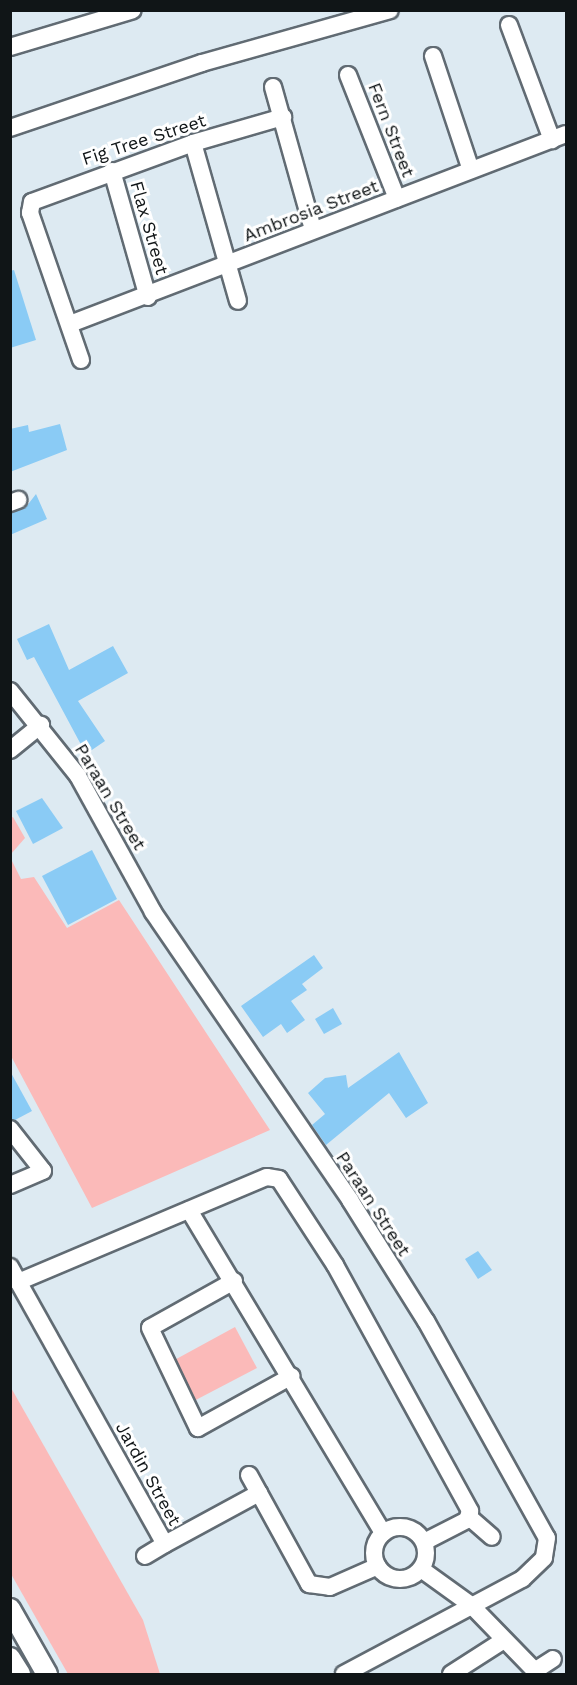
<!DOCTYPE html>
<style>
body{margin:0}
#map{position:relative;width:577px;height:1685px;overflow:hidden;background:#ddeaf2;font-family:"Work Sans",sans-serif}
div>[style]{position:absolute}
.green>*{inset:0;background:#fbbab9}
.building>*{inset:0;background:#8acbf5}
.roads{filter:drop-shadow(2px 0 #616b73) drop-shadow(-2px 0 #616b73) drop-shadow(0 2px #616b73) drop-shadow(0 -2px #616b73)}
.minor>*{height:16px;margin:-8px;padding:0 8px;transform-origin:8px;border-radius:8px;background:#fff}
.minor>.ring{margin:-8px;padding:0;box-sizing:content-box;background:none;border:16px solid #fff;border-radius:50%}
.tertiary>*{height:20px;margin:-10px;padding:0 10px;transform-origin:10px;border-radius:10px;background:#fff}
span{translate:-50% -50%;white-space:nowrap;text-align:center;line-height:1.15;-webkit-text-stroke:6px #fff;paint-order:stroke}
.street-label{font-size:18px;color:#101517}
.frame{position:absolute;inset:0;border:12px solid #101517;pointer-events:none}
</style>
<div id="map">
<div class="green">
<div style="clip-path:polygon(13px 817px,25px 838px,11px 854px,11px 818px)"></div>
<div style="clip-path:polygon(11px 859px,21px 879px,34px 877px,67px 928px,119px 900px,270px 1130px,92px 1208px,11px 1056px)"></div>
<div style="clip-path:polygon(235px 1327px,257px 1368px,190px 1403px,169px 1363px)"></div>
<div style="clip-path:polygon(10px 1386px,143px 1620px,160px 1674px,68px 1674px,11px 1574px)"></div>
</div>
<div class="building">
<div style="clip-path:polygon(14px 270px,36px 340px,10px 348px,10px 271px)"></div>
<div style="clip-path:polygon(60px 424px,67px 450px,10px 472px,10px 429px,28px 425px,29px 432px)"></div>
<div style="clip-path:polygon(36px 494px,47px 519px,10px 535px,10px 513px,26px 507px)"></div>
<div style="clip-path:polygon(49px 624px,69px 670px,113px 646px,128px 673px,78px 701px,105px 741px,86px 754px,34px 657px,27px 660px,17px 639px)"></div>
<div style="clip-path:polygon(42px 798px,63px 828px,33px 844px,16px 811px)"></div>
<div style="clip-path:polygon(92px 850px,117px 899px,68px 925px,42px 876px)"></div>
<div style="clip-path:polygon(314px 955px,323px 968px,302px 984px,307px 990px,291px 1001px,305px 1020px,287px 1033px,281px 1024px,263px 1037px,241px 1006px)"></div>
<div style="clip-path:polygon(333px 1008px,342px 1024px,324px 1034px,315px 1019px)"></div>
<div style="clip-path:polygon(399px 1052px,428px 1103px,406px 1118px,389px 1093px,326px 1145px,312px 1125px,325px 1114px,308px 1093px,325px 1078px,346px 1075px,348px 1088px)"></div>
<div style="clip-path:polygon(10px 1071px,32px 1111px,15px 1120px,10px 1119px)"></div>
<div style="clip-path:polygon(478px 1251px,492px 1270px,478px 1279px,465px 1259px)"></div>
</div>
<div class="roads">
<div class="minor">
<div style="left:509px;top:25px;width:123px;rotate:69.5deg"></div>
<div style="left:10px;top:47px;width:128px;rotate:-16.7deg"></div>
<div style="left:433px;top:56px;width:120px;rotate:71.6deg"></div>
<div style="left:348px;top:75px;width:133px;rotate:68.4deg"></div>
<div style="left:273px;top:87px;width:148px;rotate:74.3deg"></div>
<div style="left:10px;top:128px;width:203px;rotate:-18.7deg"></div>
<div style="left:202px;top:63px;width:195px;rotate:-15.7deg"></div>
<div style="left:193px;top:143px;width:164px;rotate:74.1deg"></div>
<div style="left:112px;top:171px;width:131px;rotate:74.1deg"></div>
<div style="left:70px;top:324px;width:531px;rotate:-20.96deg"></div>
<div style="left:81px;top:360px;width:156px;rotate:-109.1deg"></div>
<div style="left:30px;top:213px;width:11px;rotate:-80deg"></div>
<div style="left:32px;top:202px;width:171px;rotate:-20.1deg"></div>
<div style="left:193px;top:143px;width:94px;rotate:-16.1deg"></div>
<div style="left:10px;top:503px;width:9px;rotate:-21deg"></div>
<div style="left:10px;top:691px;width:109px;rotate:51.3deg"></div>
<div style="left:78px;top:776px;width:155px;rotate:61.1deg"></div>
<div style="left:153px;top:912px;width:349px;rotate:55.6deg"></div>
<div style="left:350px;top:1200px;width:143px;rotate:57.9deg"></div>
<div style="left:426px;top:1321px;width:248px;rotate:60.9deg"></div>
<div style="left:547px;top:1538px;width:20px;rotate:99deg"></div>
<div style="left:544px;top:1558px;width:30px;rotate:136deg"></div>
<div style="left:522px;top:1579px;width:202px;rotate:151.9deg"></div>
<div style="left:10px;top:750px;width:40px;rotate:-39deg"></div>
<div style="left:10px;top:1129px;width:53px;rotate:51.8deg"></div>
<div style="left:43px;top:1171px;width:36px;rotate:157deg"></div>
<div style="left:189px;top:1210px;width:377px;rotate:59deg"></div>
<div style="left:10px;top:1267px;width:317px;rotate:60.8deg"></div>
<div style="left:165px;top:1544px;width:107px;rotate:-28.5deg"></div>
<div style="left:259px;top:1493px;width:104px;rotate:61.2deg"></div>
<div style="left:309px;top:1584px;width:21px;rotate:8deg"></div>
<div style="left:330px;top:1587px;width:52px;rotate:-23.6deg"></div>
<div style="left:234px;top:1281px;width:96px;rotate:150.8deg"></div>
<div style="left:150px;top:1328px;width:111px;rotate:64.4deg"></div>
<div style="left:198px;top:1428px;width:107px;rotate:-29deg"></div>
<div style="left:18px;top:1282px;width:270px;rotate:-22.9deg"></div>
<div style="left:267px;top:1177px;width:12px;rotate:9deg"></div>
<div style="left:279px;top:1179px;width:103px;rotate:56.9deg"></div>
<div style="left:335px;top:1265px;width:281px;rotate:61.2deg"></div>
<div style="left:470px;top:1511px;width:9px;rotate:108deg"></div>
<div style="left:467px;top:1520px;width:48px;rotate:152.9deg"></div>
<div style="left:249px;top:1475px;width:21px;rotate:61deg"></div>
<div style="left:469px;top:1517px;width:30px;rotate:41deg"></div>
<div class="ring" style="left:374px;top:1527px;width:36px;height:36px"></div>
<div style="left:145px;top:1556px;width:23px;rotate:-31deg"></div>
<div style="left:421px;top:1569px;width:62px;rotate:35.8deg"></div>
<div style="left:471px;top:1605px;width:96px;rotate:45.8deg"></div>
<div style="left:536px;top:1670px;width:20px;rotate:-33deg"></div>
<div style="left:451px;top:1674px;width:63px;rotate:-32.7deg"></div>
</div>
<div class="tertiary">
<div style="left:10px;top:1609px;width:75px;rotate:60.4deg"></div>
<div style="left:10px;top:1658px;width:19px;rotate:58deg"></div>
</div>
</div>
<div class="street-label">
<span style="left:391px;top:130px;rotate:69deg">Fern Street</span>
<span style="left:144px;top:140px;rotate:-18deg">Fig Tree Street</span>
<span style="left:311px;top:211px;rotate:-21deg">Ambrosia Street</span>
<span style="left:149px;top:228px;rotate:74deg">Flax Street</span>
<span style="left:110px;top:797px;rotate:59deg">Paraan Street</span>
<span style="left:373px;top:1204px;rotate:57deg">Paraan Street</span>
<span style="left:148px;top:1474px;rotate:61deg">Jardin Street</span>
</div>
<div class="frame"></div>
</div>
